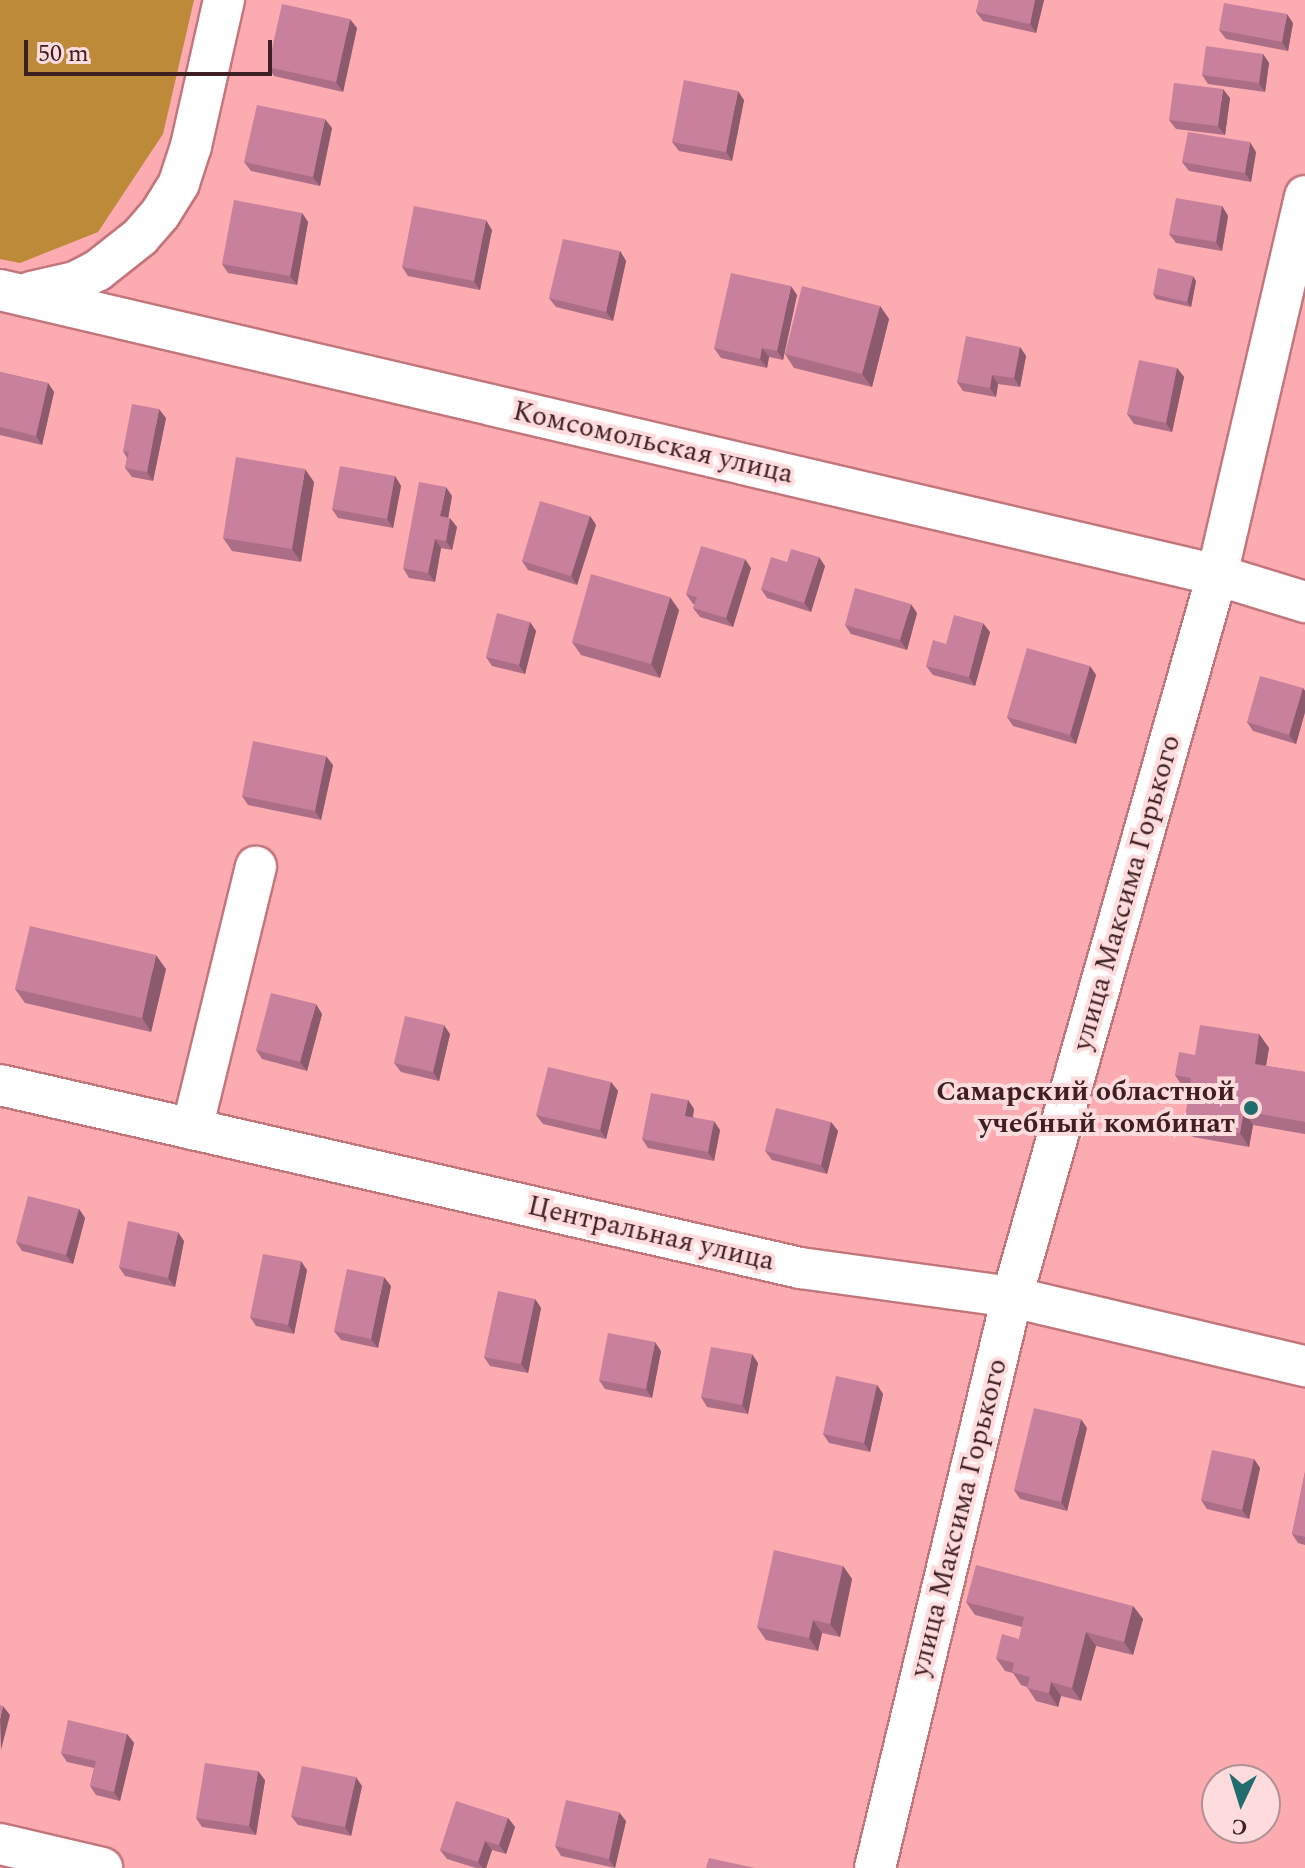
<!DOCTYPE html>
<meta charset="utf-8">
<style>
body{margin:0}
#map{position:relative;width:1305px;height:1868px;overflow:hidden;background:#fcabb0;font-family:Spectral,serif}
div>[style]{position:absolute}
.green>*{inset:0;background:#bd8a39}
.roads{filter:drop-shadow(2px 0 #c2767c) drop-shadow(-2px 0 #c2767c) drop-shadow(0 2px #c2767c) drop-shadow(0 -2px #c2767c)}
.minor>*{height:40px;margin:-20px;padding:0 20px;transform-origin:20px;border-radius:20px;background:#fff}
.wall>*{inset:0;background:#ac6e86}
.shaded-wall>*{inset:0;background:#8c5a6d}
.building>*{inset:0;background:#c8809c}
.dots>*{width:22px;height:22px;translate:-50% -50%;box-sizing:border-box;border:4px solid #fedbdd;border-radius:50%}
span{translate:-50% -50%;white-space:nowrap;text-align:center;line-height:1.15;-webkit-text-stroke:8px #fedbdd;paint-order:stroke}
.street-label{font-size:28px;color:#3f2022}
.poi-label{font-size:28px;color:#3f2022;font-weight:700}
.right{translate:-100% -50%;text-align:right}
.north{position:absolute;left:1201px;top:1764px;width:80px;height:80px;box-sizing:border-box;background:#fedbdd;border:2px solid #b29092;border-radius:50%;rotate:184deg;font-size:22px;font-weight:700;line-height:32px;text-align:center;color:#3f2022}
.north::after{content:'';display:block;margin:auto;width:28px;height:36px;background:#216d6e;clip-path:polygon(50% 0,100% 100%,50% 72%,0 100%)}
.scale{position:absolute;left:24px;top:40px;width:248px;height:36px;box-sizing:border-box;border:4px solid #3f2022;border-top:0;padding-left:10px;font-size:24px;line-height:28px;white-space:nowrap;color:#3f2022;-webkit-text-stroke:6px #fedbdd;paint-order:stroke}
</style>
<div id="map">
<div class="green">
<div style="clip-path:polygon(0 0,194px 0,163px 134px,98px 232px,20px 263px,0 259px)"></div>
</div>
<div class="roads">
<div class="minor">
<div style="left:0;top:290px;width:1250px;rotate:13.18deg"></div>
<div style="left:1217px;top:575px;width:92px;rotate:17.1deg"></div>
<div style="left:31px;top:292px;width:45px;rotate:-12.8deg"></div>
<div style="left:75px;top:282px;width:25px;rotate:-27deg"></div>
<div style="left:97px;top:271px;width:55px;rotate:-38.3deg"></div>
<div style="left:140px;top:237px;width:30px;rotate:-49deg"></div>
<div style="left:160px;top:214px;width:36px;rotate:-58deg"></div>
<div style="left:179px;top:183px;width:39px;rotate:-72deg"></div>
<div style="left:191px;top:146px;width:150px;rotate:-77.3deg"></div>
<div style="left:0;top:1085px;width:821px;rotate:12.88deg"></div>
<div style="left:800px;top:1268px;width:214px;rotate:7.8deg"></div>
<div style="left:1012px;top:1297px;width:301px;rotate:13.3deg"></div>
<div style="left:192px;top:1129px;width:270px;rotate:-76.3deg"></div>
<div style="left:0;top:1844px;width:105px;rotate:13.2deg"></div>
<div style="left:875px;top:1868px;width:587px;rotate:-76.51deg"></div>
<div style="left:1012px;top:1297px;width:751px;rotate:-74.15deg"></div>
<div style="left:1217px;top:575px;width:389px;rotate:-76.9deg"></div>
</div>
</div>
<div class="wall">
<div style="clip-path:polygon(979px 0,1044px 0,1036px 33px,983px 21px,976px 12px)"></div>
<div style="clip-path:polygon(1293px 23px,1288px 51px,1226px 39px,1219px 30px)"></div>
<div style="clip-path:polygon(357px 28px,343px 92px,274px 76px,268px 67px)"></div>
<div style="clip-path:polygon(1263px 54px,1269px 63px,1265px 92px,1208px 84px,1202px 75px)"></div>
<div style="clip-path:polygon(1230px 98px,1225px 135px,1176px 129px,1169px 120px)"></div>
<div style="clip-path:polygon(744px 100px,732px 161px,679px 151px,672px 142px)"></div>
<div style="clip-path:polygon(332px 128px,320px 186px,251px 171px,244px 162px)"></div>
<div style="clip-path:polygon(1256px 152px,1251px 182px,1189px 171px,1182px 162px)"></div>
<div style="clip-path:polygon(1222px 206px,1228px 216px,1222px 251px,1176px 243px,1169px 234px)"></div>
<div style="clip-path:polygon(302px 213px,308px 222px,297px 285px,228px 273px,222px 264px)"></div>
<div style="clip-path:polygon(492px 230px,480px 290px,408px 276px,402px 267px)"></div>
<div style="clip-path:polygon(620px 251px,626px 261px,613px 321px,556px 307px,549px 298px)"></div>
<div style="clip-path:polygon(1196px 281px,1191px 307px,1156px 299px,1153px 294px)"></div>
<div style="clip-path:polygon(797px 295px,783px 360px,769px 357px,767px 368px,721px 358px,714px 348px)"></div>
<div style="clip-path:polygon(880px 306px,889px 319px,872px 387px,794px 368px,785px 354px)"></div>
<div style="clip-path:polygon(1020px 347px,1026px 356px,1020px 387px,998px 384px,996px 397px,963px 391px,957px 382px)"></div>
<div style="clip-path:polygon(1177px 368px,1184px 377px,1172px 432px,1134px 424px,1127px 414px)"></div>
<div style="clip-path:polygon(0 372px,48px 383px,54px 392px,42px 445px,0 435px)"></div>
<div style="clip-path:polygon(166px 418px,153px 481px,132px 477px,125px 468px,127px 458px,123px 451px)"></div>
<div style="clip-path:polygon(395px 476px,401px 486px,393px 528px,338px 518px,332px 509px)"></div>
<div style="clip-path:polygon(314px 482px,301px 562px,232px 551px,223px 538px)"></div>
<div style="clip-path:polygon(452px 496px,448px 518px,457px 527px,452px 550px,441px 548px,435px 582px,409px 578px,403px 568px)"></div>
<div style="clip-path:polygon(590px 516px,596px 525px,577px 585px,528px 570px,522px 561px)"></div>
<div style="clip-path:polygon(787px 562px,825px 566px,811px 612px,767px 598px,761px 589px)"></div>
<div style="clip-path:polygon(751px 568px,733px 627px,700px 617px,693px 608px,695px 604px,693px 604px,686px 594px)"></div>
<div style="clip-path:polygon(679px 610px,660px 678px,581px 655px,572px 642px)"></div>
<div style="clip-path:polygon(917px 613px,907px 650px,851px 634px,845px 625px)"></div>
<div style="clip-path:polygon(530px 622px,536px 631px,525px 674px,492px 666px,486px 657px)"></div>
<div style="clip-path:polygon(990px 632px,975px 686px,933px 675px,926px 666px,946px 644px)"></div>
<div style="clip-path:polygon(1090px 666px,1096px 675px,1076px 744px,1013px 726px,1007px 717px)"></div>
<div style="clip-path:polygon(1303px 688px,1305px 691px,1305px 712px,1296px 744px,1253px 731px,1247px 722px)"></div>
<div style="clip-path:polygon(333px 765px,321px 820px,248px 805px,242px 796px)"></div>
<div style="clip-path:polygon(166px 969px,151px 1032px,25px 1003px,15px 989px)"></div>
<div style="clip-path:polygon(322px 1014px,307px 1071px,262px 1059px,256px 1050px)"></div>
<div style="clip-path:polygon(450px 1034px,439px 1081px,401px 1072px,394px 1063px)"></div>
<div style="clip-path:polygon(1259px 1034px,1269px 1048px,1266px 1066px,1305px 1072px,1305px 1134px,1253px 1125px,1249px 1147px,1193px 1137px,1184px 1124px,1190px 1090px,1184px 1089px,1175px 1075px,1195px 1055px)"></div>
<div style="clip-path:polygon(611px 1082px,618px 1091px,606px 1139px,543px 1124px,536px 1115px)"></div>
<div style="clip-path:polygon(688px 1100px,694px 1109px,693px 1117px,720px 1130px,714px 1161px,648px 1148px,642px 1139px)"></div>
<div style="clip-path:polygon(831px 1122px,838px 1131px,827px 1174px,772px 1160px,765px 1151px)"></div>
<div style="clip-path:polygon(79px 1209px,85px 1218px,73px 1264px,22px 1251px,16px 1242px)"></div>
<div style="clip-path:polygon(184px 1241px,175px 1287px,125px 1276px,119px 1267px)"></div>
<div style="clip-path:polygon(307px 1270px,294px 1334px,256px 1326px,250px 1317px)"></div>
<div style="clip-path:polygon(391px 1286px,378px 1348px,341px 1340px,334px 1331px)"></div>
<div style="clip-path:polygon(535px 1299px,541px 1308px,528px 1373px,490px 1366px,484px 1357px)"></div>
<div style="clip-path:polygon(661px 1351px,652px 1398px,605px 1389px,599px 1380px)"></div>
<div style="clip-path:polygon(758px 1363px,748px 1414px,707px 1407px,701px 1397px)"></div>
<div style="clip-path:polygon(877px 1385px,883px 1394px,870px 1452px,829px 1443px,823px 1434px)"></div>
<div style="clip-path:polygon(1087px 1428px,1067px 1511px,1020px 1499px,1014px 1490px)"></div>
<div style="clip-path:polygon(1254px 1459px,1260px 1468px,1249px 1519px,1207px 1509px,1201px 1500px)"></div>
<div style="clip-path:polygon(1305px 1472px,1305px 1545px,1298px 1543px,1292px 1534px)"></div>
<div style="clip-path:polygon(843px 1566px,852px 1579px,840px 1637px,822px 1633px,818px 1651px,766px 1640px,757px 1627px)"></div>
<div style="clip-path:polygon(966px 1602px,1133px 1606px,1143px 1619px,1133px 1655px,1096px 1646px,1081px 1701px,1061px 1696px,1058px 1707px,1036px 1701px,1027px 1687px,1021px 1685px,1013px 1673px,1005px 1671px,996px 1658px,1019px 1639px,1022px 1627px,975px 1615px)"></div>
<div style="clip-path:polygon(127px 1734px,134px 1743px,120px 1801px,96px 1795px,90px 1786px,94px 1768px,67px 1762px,61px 1753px)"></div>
<div style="clip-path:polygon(265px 1780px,256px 1835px,202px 1827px,196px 1818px)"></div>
<div style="clip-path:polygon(362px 1786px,351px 1836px,298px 1825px,291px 1816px)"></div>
<div style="clip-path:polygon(508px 1818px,515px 1827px,506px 1854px,492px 1850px,486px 1868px,476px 1868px,447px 1859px,440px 1850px)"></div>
<div style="clip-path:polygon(626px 1821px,615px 1868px,561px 1856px,555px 1846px)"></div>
</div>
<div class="shaded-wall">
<div style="clip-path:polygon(1035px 0,1044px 0,1036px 33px,1030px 24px)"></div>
<div style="clip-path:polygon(1287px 14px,1293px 23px,1288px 51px,1282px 42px)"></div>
<div style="clip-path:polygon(350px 19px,357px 28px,343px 92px,336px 82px)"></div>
<div style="clip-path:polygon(1263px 54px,1269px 63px,1265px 92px,1259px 83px)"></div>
<div style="clip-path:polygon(1223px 89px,1230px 98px,1225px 135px,1218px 126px)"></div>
<div style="clip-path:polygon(738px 91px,744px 100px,732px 161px,726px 152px)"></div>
<div style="clip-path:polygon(325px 119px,332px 128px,320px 186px,313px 177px)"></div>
<div style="clip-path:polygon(1250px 142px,1256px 152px,1251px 182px,1245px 173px)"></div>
<div style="clip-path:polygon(1222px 206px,1228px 216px,1222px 251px,1216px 242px)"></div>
<div style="clip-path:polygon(302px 213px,308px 222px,297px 285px,290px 276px)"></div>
<div style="clip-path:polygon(486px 220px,492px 230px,480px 290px,474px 281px)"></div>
<div style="clip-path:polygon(620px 251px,626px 261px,613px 321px,606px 312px)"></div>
<div style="clip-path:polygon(1193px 276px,1196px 281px,1191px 307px,1187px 302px)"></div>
<div style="clip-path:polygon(791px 286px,797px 295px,783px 360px,777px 351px)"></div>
<div style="clip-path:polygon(880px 306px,889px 319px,872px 387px,862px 374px)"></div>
<div style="clip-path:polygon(1020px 347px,1026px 356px,1020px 387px,1014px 378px)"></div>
<div style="clip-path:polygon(762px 348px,769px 357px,767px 368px,760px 359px)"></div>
<div style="clip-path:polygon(1177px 368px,1184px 377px,1172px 432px,1166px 423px)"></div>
<div style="clip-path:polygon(992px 375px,998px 384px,996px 397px,990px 388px)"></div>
<div style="clip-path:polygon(48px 383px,54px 392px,42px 445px,36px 436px)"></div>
<div style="clip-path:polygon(159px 409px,166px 418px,153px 481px,147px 472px)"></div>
<div style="clip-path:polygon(305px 469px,314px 482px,301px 562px,292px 549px)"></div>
<div style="clip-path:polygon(395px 476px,401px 486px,393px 528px,387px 519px)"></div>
<div style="clip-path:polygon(446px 487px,452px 496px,447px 525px,440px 516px)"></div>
<div style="clip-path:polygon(590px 516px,596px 525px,577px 585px,571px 576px)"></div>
<div style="clip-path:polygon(450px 518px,457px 527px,452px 550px,446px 541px)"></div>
<div style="clip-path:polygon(435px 539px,441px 548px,435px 582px,428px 573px)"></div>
<div style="clip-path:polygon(819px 557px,825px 566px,811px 612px,804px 603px)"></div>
<div style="clip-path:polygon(745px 559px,751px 568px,733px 627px,726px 618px)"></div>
<div style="clip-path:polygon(670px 597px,679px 610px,660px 678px,651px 664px)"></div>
<div style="clip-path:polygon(911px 604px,917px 613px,907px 650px,900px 640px)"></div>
<div style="clip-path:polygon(530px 622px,536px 631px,525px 674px,519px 665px)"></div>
<div style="clip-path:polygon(983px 623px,990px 632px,975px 686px,969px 677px)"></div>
<div style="clip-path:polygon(1090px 666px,1096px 675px,1076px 744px,1070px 735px)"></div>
<div style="clip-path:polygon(1303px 688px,1305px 691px,1305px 712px,1296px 744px,1289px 735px)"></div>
<div style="clip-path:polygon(326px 756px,333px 765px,321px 820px,315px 811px)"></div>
<div style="clip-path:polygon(156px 955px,166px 969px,151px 1032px,142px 1018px)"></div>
<div style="clip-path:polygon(316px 1004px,322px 1014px,307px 1071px,300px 1062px)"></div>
<div style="clip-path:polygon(444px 1025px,450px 1034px,439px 1081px,433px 1072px)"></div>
<div style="clip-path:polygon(1259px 1034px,1269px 1048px,1264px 1077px,1255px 1064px)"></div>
<div style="clip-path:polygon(611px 1082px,618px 1091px,606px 1139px,600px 1130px)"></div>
<div style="clip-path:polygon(688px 1100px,694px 1109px,691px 1125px,685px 1116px)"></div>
<div style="clip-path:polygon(1244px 1111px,1253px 1125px,1249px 1147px,1240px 1133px)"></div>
<div style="clip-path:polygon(714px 1121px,720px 1130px,714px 1161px,708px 1152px)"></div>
<div style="clip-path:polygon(831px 1122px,838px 1131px,827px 1174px,821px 1165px)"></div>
<div style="clip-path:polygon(79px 1209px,85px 1218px,73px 1264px,66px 1255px)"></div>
<div style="clip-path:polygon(178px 1232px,184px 1241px,175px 1287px,168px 1278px)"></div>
<div style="clip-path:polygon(301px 1261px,307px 1270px,294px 1334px,288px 1325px)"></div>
<div style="clip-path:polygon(384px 1277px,391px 1286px,378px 1348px,371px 1339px)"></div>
<div style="clip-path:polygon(535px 1299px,541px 1308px,528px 1373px,521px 1364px)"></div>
<div style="clip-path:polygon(655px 1342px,661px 1351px,652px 1398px,646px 1389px)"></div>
<div style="clip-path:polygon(752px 1354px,758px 1363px,748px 1414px,742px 1405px)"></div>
<div style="clip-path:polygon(877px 1385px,883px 1394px,870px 1452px,864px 1443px)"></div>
<div style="clip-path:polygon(1081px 1419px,1087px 1428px,1067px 1511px,1061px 1502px)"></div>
<div style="clip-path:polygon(1254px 1459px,1260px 1468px,1249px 1519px,1242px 1510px)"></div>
<div style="clip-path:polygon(843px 1566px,852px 1579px,840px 1637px,830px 1624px)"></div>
<div style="clip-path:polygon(1133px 1606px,1143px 1619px,1133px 1655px,1124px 1642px)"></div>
<div style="clip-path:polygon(813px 1620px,822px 1633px,818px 1651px,809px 1638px)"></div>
<div style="clip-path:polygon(1086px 1632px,1096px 1646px,1081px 1701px,1072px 1688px)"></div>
<div style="clip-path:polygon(1051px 1682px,1061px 1696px,1058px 1707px,1049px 1693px)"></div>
<div style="clip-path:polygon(3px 1706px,10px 1715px,1px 1750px,0 1719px)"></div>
<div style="clip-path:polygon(127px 1734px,134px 1743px,120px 1801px,114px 1792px)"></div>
<div style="clip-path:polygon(258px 1771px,265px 1780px,256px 1835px,249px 1826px)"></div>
<div style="clip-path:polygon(356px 1777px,362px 1786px,351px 1836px,345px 1827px)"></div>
<div style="clip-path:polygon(619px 1812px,626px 1821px,615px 1868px,609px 1859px)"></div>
<div style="clip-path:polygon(508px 1818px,515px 1827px,506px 1854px,499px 1845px)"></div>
<div style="clip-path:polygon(485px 1841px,492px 1850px,486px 1868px,483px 1868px,478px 1862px)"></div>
</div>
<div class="building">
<div style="clip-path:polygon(979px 0,1035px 0,1030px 24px,976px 12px)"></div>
<div style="clip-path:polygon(1224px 3px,1287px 14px,1282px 42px,1219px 30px)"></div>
<div style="clip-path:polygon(282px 4px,350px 19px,336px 82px,268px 67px)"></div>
<div style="clip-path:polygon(1206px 46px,1263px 54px,1259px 83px,1202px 75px)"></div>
<div style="clip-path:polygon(684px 80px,738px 91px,726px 152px,672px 142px)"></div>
<div style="clip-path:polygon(1174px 83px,1223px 89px,1218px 126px,1169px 120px)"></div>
<div style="clip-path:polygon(257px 105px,325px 119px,313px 177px,244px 162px)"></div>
<div style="clip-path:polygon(1188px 132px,1250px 142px,1245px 173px,1182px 162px)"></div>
<div style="clip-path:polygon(1176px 198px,1222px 206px,1216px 242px,1169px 234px)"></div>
<div style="clip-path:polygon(234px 200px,302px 213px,290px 276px,222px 264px)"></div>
<div style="clip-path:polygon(414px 206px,486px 220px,474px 281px,402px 267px)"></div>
<div style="clip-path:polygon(563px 239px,620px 251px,606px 312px,549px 298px)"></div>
<div style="clip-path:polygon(1158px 268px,1193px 276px,1187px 302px,1153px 294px)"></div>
<div style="clip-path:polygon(731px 273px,791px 286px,777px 351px,762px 348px,760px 359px,714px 348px)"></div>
<div style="clip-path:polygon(802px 286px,880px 306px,862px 374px,785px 354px)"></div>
<div style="clip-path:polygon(966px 336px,1020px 347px,1014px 378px,992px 375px,990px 388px,957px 382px)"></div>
<div style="clip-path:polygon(1139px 360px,1177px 368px,1166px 423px,1127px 414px)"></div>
<div style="clip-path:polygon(0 372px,48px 383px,36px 436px,0 427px)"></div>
<div style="clip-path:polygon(132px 404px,159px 409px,147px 472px,125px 468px,129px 452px,123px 451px)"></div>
<div style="clip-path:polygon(236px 457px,305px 469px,292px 549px,223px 538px)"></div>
<div style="clip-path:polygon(340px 466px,395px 476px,387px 519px,332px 509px)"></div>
<div style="clip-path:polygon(419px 482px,446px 487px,440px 516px,450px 518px,446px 541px,435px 539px,428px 573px,403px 568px)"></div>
<div style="clip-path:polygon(540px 501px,590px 516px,571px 576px,522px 561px)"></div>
<div style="clip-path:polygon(701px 546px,745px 559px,726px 618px,693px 608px,697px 597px,686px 594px)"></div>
<div style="clip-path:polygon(791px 549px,819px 557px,804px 603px,761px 589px,771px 557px,787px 562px)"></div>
<div style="clip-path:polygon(591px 574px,670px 597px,651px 664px,572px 642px)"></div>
<div style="clip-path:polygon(855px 588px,911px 604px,900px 640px,845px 625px)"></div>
<div style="clip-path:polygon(497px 613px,530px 622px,519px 665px,486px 657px)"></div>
<div style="clip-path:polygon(954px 615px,983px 623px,969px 677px,926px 666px,933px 640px,946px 644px)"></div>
<div style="clip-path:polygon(1027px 648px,1090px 666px,1070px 735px,1007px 717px)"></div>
<div style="clip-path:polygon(1260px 676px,1303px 688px,1289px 735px,1247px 722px)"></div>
<div style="clip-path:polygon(253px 741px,326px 756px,315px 811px,242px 796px)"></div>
<div style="clip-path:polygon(30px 926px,156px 955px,142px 1018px,15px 989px)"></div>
<div style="clip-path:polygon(271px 993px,316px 1004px,300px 1062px,256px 1050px)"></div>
<div style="clip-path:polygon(405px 1016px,444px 1025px,433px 1072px,394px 1063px)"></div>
<div style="clip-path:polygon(1200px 1025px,1259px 1034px,1255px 1064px,1305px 1072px,1305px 1122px,1244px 1111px,1240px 1133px,1184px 1124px,1191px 1078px,1175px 1075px,1179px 1052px,1195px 1055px)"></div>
<div style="clip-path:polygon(548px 1067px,611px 1082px,600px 1130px,536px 1115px)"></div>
<div style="clip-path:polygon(651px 1093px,688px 1100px,685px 1116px,714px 1121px,708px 1152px,642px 1139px)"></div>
<div style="clip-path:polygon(776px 1108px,831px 1122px,821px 1165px,765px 1151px)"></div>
<div style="clip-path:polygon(28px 1196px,79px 1209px,66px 1255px,16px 1242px)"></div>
<div style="clip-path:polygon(128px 1221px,178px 1232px,168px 1278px,119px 1267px)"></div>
<div style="clip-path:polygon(263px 1254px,301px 1261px,288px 1325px,250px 1317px)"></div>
<div style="clip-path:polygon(347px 1269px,384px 1277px,371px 1339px,334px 1331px)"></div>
<div style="clip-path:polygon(498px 1291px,535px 1299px,521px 1364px,484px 1357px)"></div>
<div style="clip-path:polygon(608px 1333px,655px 1342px,646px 1389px,599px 1380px)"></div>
<div style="clip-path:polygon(711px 1347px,752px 1354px,742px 1405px,701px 1397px)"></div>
<div style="clip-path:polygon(836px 1376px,877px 1385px,864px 1443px,823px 1434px)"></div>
<div style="clip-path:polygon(1034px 1408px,1081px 1419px,1061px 1502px,1014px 1490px)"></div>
<div style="clip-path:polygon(1212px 1450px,1254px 1459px,1242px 1510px,1201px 1500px)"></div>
<div style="clip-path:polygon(1305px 1472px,1305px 1537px,1292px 1534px)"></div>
<div style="clip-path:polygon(774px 1550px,843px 1566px,830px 1624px,813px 1620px,809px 1638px,757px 1627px)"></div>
<div style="clip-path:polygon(976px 1565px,1133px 1606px,1124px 1642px,1086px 1632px,1072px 1688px,1051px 1682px,1049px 1693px,1027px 1688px,1030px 1677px,1012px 1672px,1014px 1663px,996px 1658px,1002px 1634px,1019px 1639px,1024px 1617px,966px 1602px)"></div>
<div style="clip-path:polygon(0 1705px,3px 1706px,0 1719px)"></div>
<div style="clip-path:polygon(68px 1720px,127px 1734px,114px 1792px,90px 1786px,96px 1761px,61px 1753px)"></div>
<div style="clip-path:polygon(205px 1763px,258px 1771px,249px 1826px,196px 1818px)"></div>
<div style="clip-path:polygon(302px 1766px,356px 1777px,345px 1827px,291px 1816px)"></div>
<div style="clip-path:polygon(566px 1800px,619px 1812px,609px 1859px,555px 1846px)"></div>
<div style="clip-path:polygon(456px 1801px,508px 1818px,499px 1845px,485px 1841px,478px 1862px,440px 1850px)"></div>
<div style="clip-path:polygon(709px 1858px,755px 1868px,706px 1868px)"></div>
</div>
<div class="dots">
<div style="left:1251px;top:1108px;background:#216d6e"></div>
</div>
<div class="street-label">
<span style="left:653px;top:443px;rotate:13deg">Комсомольская улица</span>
<span style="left:1127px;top:893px;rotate:-74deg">улица Максима Горького</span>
<span style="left:651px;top:1234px;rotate:13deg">Центральная улица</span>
<span style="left:959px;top:1518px;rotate:-76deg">улица Максима Горького</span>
</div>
<div class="poi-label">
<span class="right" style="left:1235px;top:1108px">Самарский областной<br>учебный комбинат</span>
</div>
<div class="north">С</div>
<div class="scale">50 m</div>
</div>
